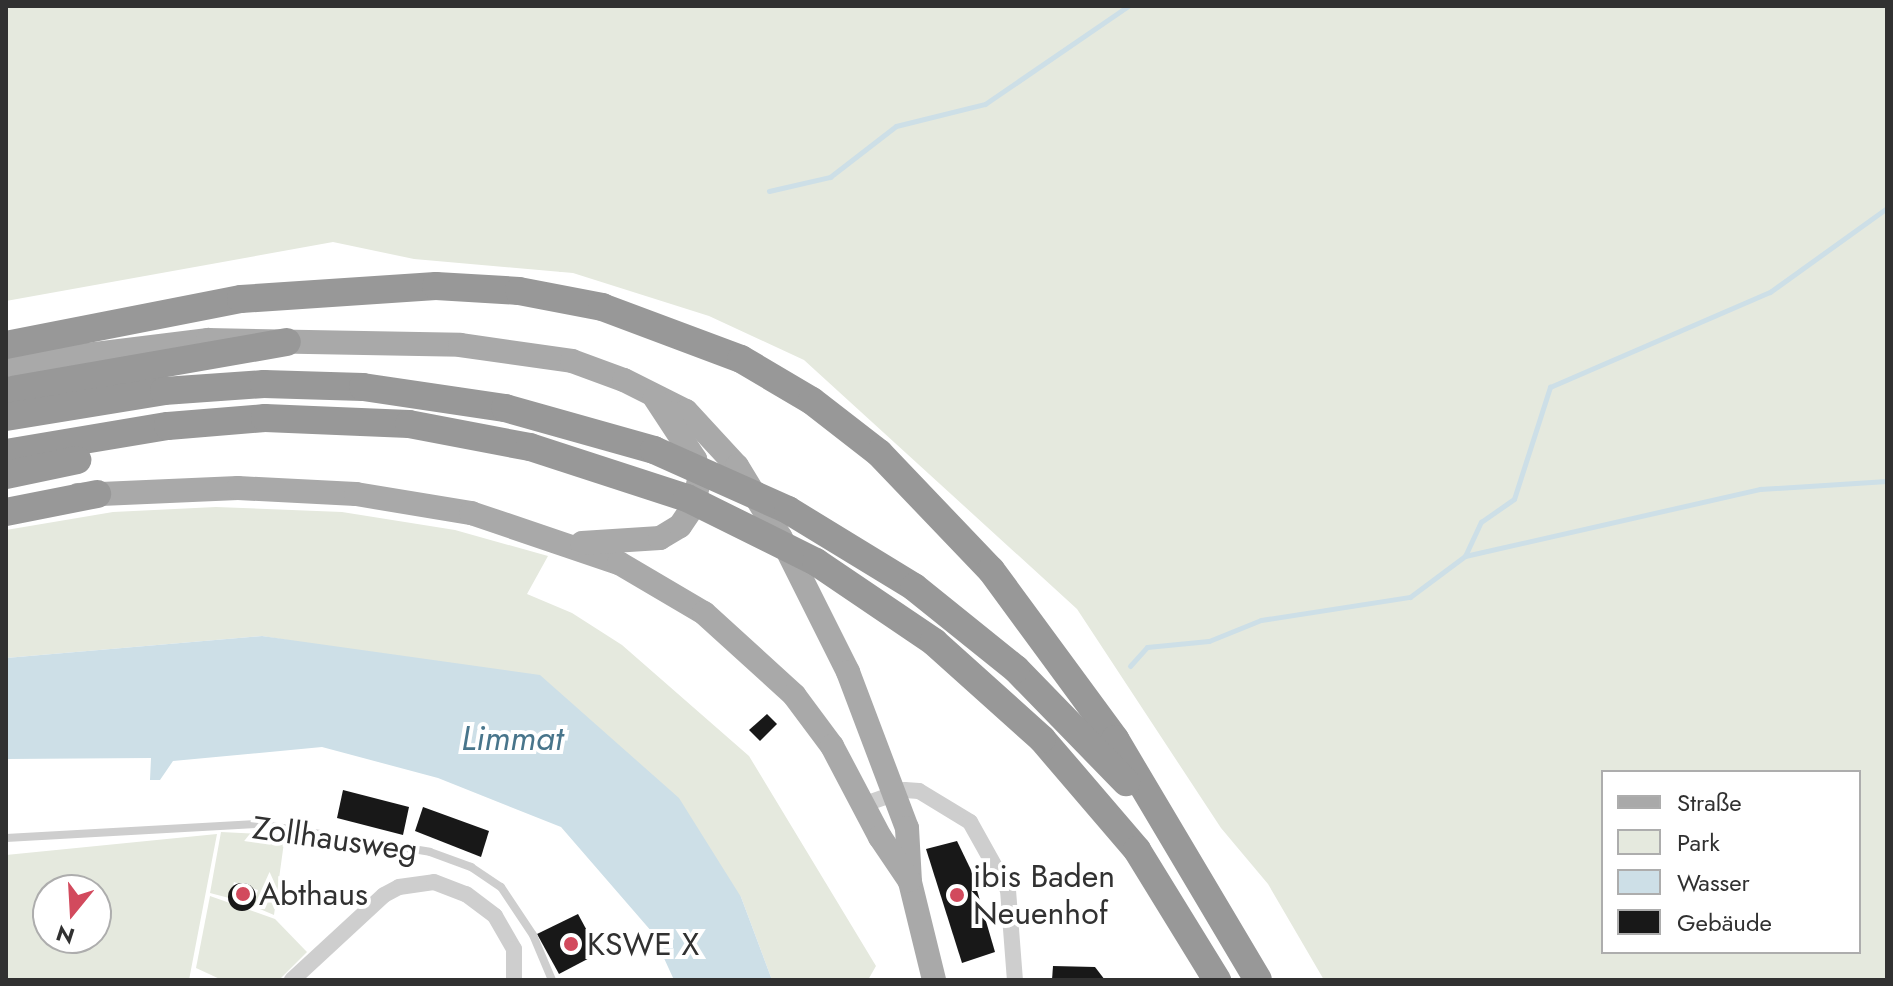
<!DOCTYPE html>
<meta charset="utf-8">
<style>
body{margin:0}
#map{position:relative;width:1893px;height:986px;overflow:hidden;background:#fff;font-family:Jost,sans-serif}
div>[style]{position:absolute}
.green>*{inset:0;background:#e5e9de}
.water>*{inset:0;background:#cddfe7}
.stream>*{height:5px;margin:-2.5px;padding:0 2.5px;transform-origin:2.5px;border-radius:2.5px;background:#cddfe7}
.building>*{inset:0;background:#181818}
.round{border-radius:50%}
.lane>*{height:8px;margin:-4px;padding:0 4px;transform-origin:4px;border-radius:4px;background:#cecece}
.street>*{height:16px;margin:-8px;padding:0 8px;transform-origin:8px;border-radius:8px;background:#cecece}
.primary>*{height:24px;margin:-12px;padding:0 12px;transform-origin:12px;border-radius:12px;background:#a9a9a9}
.highway>*{height:28px;margin:-14px;padding:0 14px;transform-origin:14px;border-radius:14px;background:#989898}
.highway-bridge>*{height:28px;margin:-14px;padding:0 14px;transform-origin:14px;border-radius:14px;background:#989898}
.dots>*{width:22px;height:22px;translate:-50% -50%;box-sizing:border-box;border:4px solid #fff;border-radius:50%}
span{translate:-50% -50%;white-space:nowrap;text-align:center;line-height:1.15;-webkit-text-stroke:8px #fff;paint-order:stroke}
.street-label{font-size:32px;color:#313131}
.poi-label{font-size:32px;color:#313131}
.left{translate:0 -50%;text-align:left}
.water-label{font-size:34px;color:#48758b;font-style:italic}
.frame{position:absolute;inset:0;border:8px solid #313131;pointer-events:none}
.legend{position:absolute;left:1601px;top:770px;width:260px;height:184px;box-sizing:border-box;background:#fff;border:2px solid #adadad;margin:0;padding:10px 14px;list-style:none;font-size:24px;color:#313131}
.legend li{display:flex;align-items:center;gap:16px;height:40px}
.legend b{width:40px;border:2px solid #adadad}
.north{position:absolute;left:32px;top:874px;width:80px;height:80px;box-sizing:border-box;background:#fff;border:2px solid #adadad;border-radius:50%;rotate:198deg;font-size:22px;font-weight:700;line-height:32px;text-align:center;color:#313131}
.north::after{content:'';display:block;margin:auto;width:28px;height:36px;background:#d24a5d;clip-path:polygon(50% 0,100% 100%,50% 72%,0 100%)}
</style>
<div id="map">
<div class="green">
<div style="clip-path:polygon(evenodd,6px 6px,1887px 6px,1887px 980px,1324px 980px,1268px 884px,1221px 828px,1077px 609px,804px 360px,709px 316px,573px 273px,414px 259px,333px 242px,6px 301px,6px 6px,1603px 772px,1859px 772px,1859px 952px,1603px 952px,1603px 772px)"></div>
<div style="clip-path:polygon(216px 507px,342px 512px,455px 530px,548px 556px,527px 594px,572px 613px,622px 645px,749px 756px,876px 966px,868px 980px,772px 980px,741px 897px,391px 657px,262px 636px,6px 658px,6px 530px,113px 512px)"></div>
<div style="clip-path:polygon(221px 832px,285px 835px,274px 915px,253px 906px,258px 890px,234px 882px,229px 898px,210px 893px)"></div>
<div style="clip-path:polygon(evenodd,217px 834px,189px 980px,6px 980px,6px 855px,217px 834px,48px 890px,96px 890px,96px 938px,48px 938px,48px 890px)"></div>
<div style="clip-path:polygon(210px 896px,275px 919px,307px 952px,279px 980px,222px 980px,196px 968px)"></div>
</div>
<div class="water">
<div style="clip-path:polygon(262px 636px,540px 675px,679px 798px,741px 897px,772px 980px,674px 980px,652px 932px,561px 827px,438px 778px,322px 747px,173px 761px,160px 780px,150px 780px,151px 758px,6px 759px,6px 658px)"></div>
</div>
<div class="stream">
<div style="left:769px;top:191px;width:63px;rotate:-12.9deg"></div>
<div style="left:830px;top:177px;width:83px;rotate:-37.7deg"></div>
<div style="left:896px;top:126px;width:92px;rotate:-13.9deg"></div>
<div style="left:985px;top:104px;width:173px;rotate:-34.4deg"></div>
<div style="left:1465px;top:556px;width:38px;rotate:-65deg"></div>
<div style="left:1481px;top:522px;width:40px;rotate:-34.9deg"></div>
<div style="left:1514px;top:499px;width:118px;rotate:-72.2deg"></div>
<div style="left:1550px;top:387px;width:240px;rotate:-23.4deg"></div>
<div style="left:1770px;top:292px;width:144px;rotate:-35.7deg"></div>
<div style="left:1130px;top:666px;width:25px;rotate:-48deg"></div>
<div style="left:1147px;top:647px;width:62px;rotate:-5.5deg"></div>
<div style="left:1209px;top:641px;width:56px;rotate:-22deg"></div>
<div style="left:1261px;top:620px;width:151px;rotate:-8.8deg"></div>
<div style="left:1410px;top:597px;width:69px;rotate:-36.7deg"></div>
<div style="left:1465px;top:556px;width:303px;rotate:-12.8deg"></div>
<div style="left:1760px;top:489px;width:127px;rotate:-3.6deg"></div>
</div>
<div class="building">
<div style="clip-path:polygon(767px 714px,777px 724px,760px 741px,749px 730px)"></div>
<div style="clip-path:polygon(343px 790px,409px 807px,403px 835px,337px 818px)"></div>
<div style="clip-path:polygon(423px 807px,489px 831px,481px 857px,415px 831px)"></div>
<div style="clip-path:polygon(957px 841px,971px 870px,995px 952px,962px 963px,926px 849px)"></div>
<div class="round" style="left:228px;top:883px;width:28px;height:28px"></div>
<div style="clip-path:polygon(578px 914px,599px 953px,559px 974px,537px 934px)"></div>
<div style="clip-path:polygon(1053px 966px,1095px 967px,1105px 980px,1052px 980px)"></div>
</div>
<div class="lane">
<div style="left:6px;top:838px;width:252px;rotate:-3.2deg"></div>
<div style="left:258px;top:824px;width:174px;rotate:9.2deg"></div>
<div style="left:430px;top:852px;width:44px;rotate:20.1deg"></div>
<div style="left:471px;top:867px;width:36px;rotate:34deg"></div>
<div style="left:501px;top:887px;width:58px;rotate:56.3deg"></div>
<div style="left:533px;top:935px;width:49px;rotate:67.1deg"></div>
</div>
<div class="street">
<div style="left:865px;top:804px;width:42px;rotate:-19.3deg"></div>
<div style="left:905px;top:790px;width:14px;rotate:4deg"></div>
<div style="left:919px;top:791px;width:60px;rotate:31.3deg"></div>
<div style="left:970px;top:822px;width:78px;rotate:60.8deg"></div>
<div style="left:1008px;top:890px;width:90px;rotate:85.6deg"></div>
<div style="left:292px;top:980px;width:125px;rotate:-42.7deg"></div>
<div style="left:384px;top:895px;width:17px;rotate:-28deg"></div>
<div style="left:399px;top:887px;width:35px;rotate:-8deg"></div>
<div style="left:434px;top:882px;width:34px;rotate:21deg"></div>
<div style="left:466px;top:894px;width:36px;rotate:37deg"></div>
<div style="left:495px;top:916px;width:38px;rotate:60deg"></div>
<div style="left:514px;top:949px;width:31px;rotate:90deg"></div>
</div>
<div class="primary">
<div style="left:6px;top:365px;width:204px;rotate:-7.1deg"></div>
<div style="left:208px;top:340px;width:252px;rotate:1.1deg"></div>
<div style="left:460px;top:345px;width:113px;rotate:8.1deg"></div>
<div style="left:572px;top:361px;width:55px;rotate:20.1deg"></div>
<div style="left:624px;top:380px;width:69px;rotate:26.6deg"></div>
<div style="left:686px;top:411px;width:75px;rotate:47.2deg"></div>
<div style="left:737px;top:466px;width:84px;rotate:58.6deg"></div>
<div style="left:781px;top:538px;width:150px;rotate:63.4deg"></div>
<div style="left:848px;top:672px;width:167px;rotate:69.3deg"></div>
<div style="left:907px;top:828px;width:54px;rotate:86.8deg"></div>
<div style="left:910px;top:882px;width:101px;rotate:76.2deg"></div>
<div style="left:78px;top:495px;width:160px;rotate:-2.5deg"></div>
<div style="left:238px;top:488px;width:118px;rotate:2.9deg"></div>
<div style="left:356px;top:494px;width:117px;rotate:9.4deg"></div>
<div style="left:471px;top:513px;width:156px;rotate:18.7deg"></div>
<div style="left:619px;top:563px;width:99px;rotate:30.5deg"></div>
<div style="left:704px;top:613px;width:122px;rotate:42.3deg"></div>
<div style="left:794px;top:695px;width:64px;rotate:53.3deg"></div>
<div style="left:832px;top:746px;width:103px;rotate:62.2deg"></div>
<div style="left:880px;top:837px;width:52px;rotate:56deg"></div>
<div style="left:582px;top:543px;width:78px;rotate:-3.7deg"></div>
<div style="left:660px;top:538px;width:23px;rotate:-31deg"></div>
<div style="left:680px;top:526px;width:25px;rotate:-56deg"></div>
<div style="left:694px;top:505px;width:26px;rotate:-79deg"></div>
<div style="left:699px;top:479px;width:20px;rotate:-101deg"></div>
<div style="left:695px;top:459px;width:73px;rotate:-123.3deg"></div>
</div>
<div class="highway">
<div style="left:6px;top:345px;width:239px;rotate:-11.1deg"></div>
<div style="left:241px;top:299px;width:195px;rotate:-3.8deg"></div>
<div style="left:436px;top:286px;width:83px;rotate:3.4deg"></div>
<div style="left:519px;top:291px;width:85px;rotate:10.9deg"></div>
<div style="left:602px;top:307px;width:148px;rotate:20.5deg"></div>
<div style="left:741px;top:359px;width:82px;rotate:30.6deg"></div>
<div style="left:812px;top:401px;width:85px;rotate:37.8deg"></div>
<div style="left:879px;top:453px;width:162px;rotate:46.3deg"></div>
<div style="left:991px;top:570px;width:210px;rotate:53.7deg"></div>
<div style="left:1115px;top:739px;width:280px;rotate:59.3deg"></div>
<div style="left:6px;top:391px;width:285px;rotate:-9.9deg"></div>
<div style="left:6px;top:417px;width:160px;rotate:-9.3deg"></div>
<div style="left:164px;top:391px;width:100px;rotate:-4deg"></div>
<div style="left:264px;top:384px;width:99px;rotate:1.7deg"></div>
<div style="left:363px;top:387px;width:144px;rotate:8.4deg"></div>
<div style="left:6px;top:453px;width:164px;rotate:-9.5deg"></div>
<div style="left:168px;top:426px;width:97px;rotate:-4.7deg"></div>
<div style="left:265px;top:418px;width:144px;rotate:2.4deg"></div>
<div style="left:409px;top:424px;width:123px;rotate:10.8deg"></div>
<div style="left:6px;top:475px;width:73px;rotate:-11.9deg"></div>
<div style="left:6px;top:512px;width:93px;rotate:-11.2deg"></div>
<div style="left:1016px;top:669px;width:158px;rotate:45.8deg"></div>
<div style="left:1042px;top:739px;width:146px;rotate:49.4deg"></div>
<div style="left:1137px;top:850px;width:153px;rotate:58.4deg"></div>
</div>
<div class="highway-bridge">
<div style="left:505px;top:408px;width:155px;rotate:15.7deg"></div>
<div style="left:654px;top:450px;width:147px;rotate:24.1deg"></div>
<div style="left:788px;top:510px;width:148px;rotate:31.4deg"></div>
<div style="left:914px;top:587px;width:131px;rotate:38.8deg"></div>
<div style="left:530px;top:447px;width:165px;rotate:18deg"></div>
<div style="left:687px;top:498px;width:144px;rotate:26.4deg"></div>
<div style="left:816px;top:562px;width:143px;rotate:34.1deg"></div>
<div style="left:934px;top:642px;width:145px;rotate:41.9deg"></div>
</div>
<div class="dots">
<div style="left:243px;top:894px;background:#d24a5d"></div>
<div style="left:957px;top:895px;background:#d24a5d"></div>
<div style="left:571px;top:944px;background:#d24a5d"></div>
</div>
<div class="street-label">
<span style="left:335px;top:839px;rotate:8deg">Zollhausweg</span>
</div>
<div class="poi-label">
<span class="left" style="left:973px;top:895px">ibis Baden<br>Neuenhof</span>
<span class="left" style="left:259px;top:894px">Abthaus</span>
<span class="left" style="left:587px;top:944px">KSWE X</span>
</div>
<div class="water-label">
<span style="left:512px;top:739px">Limmat</span>
</div>
<div class="frame"></div>
<ul class="legend">
<li><b style="height:10px;background:#a9a9a9"></b>Straße</li>
<li><b style="height:22px;background:#e5e9de"></b>Park</li>
<li><b style="height:22px;background:#cddfe7"></b>Wasser</li>
<li><b style="height:22px;background:#181818"></b>Gebäude</li>
</ul>
<div class="north">N</div>
</div>
